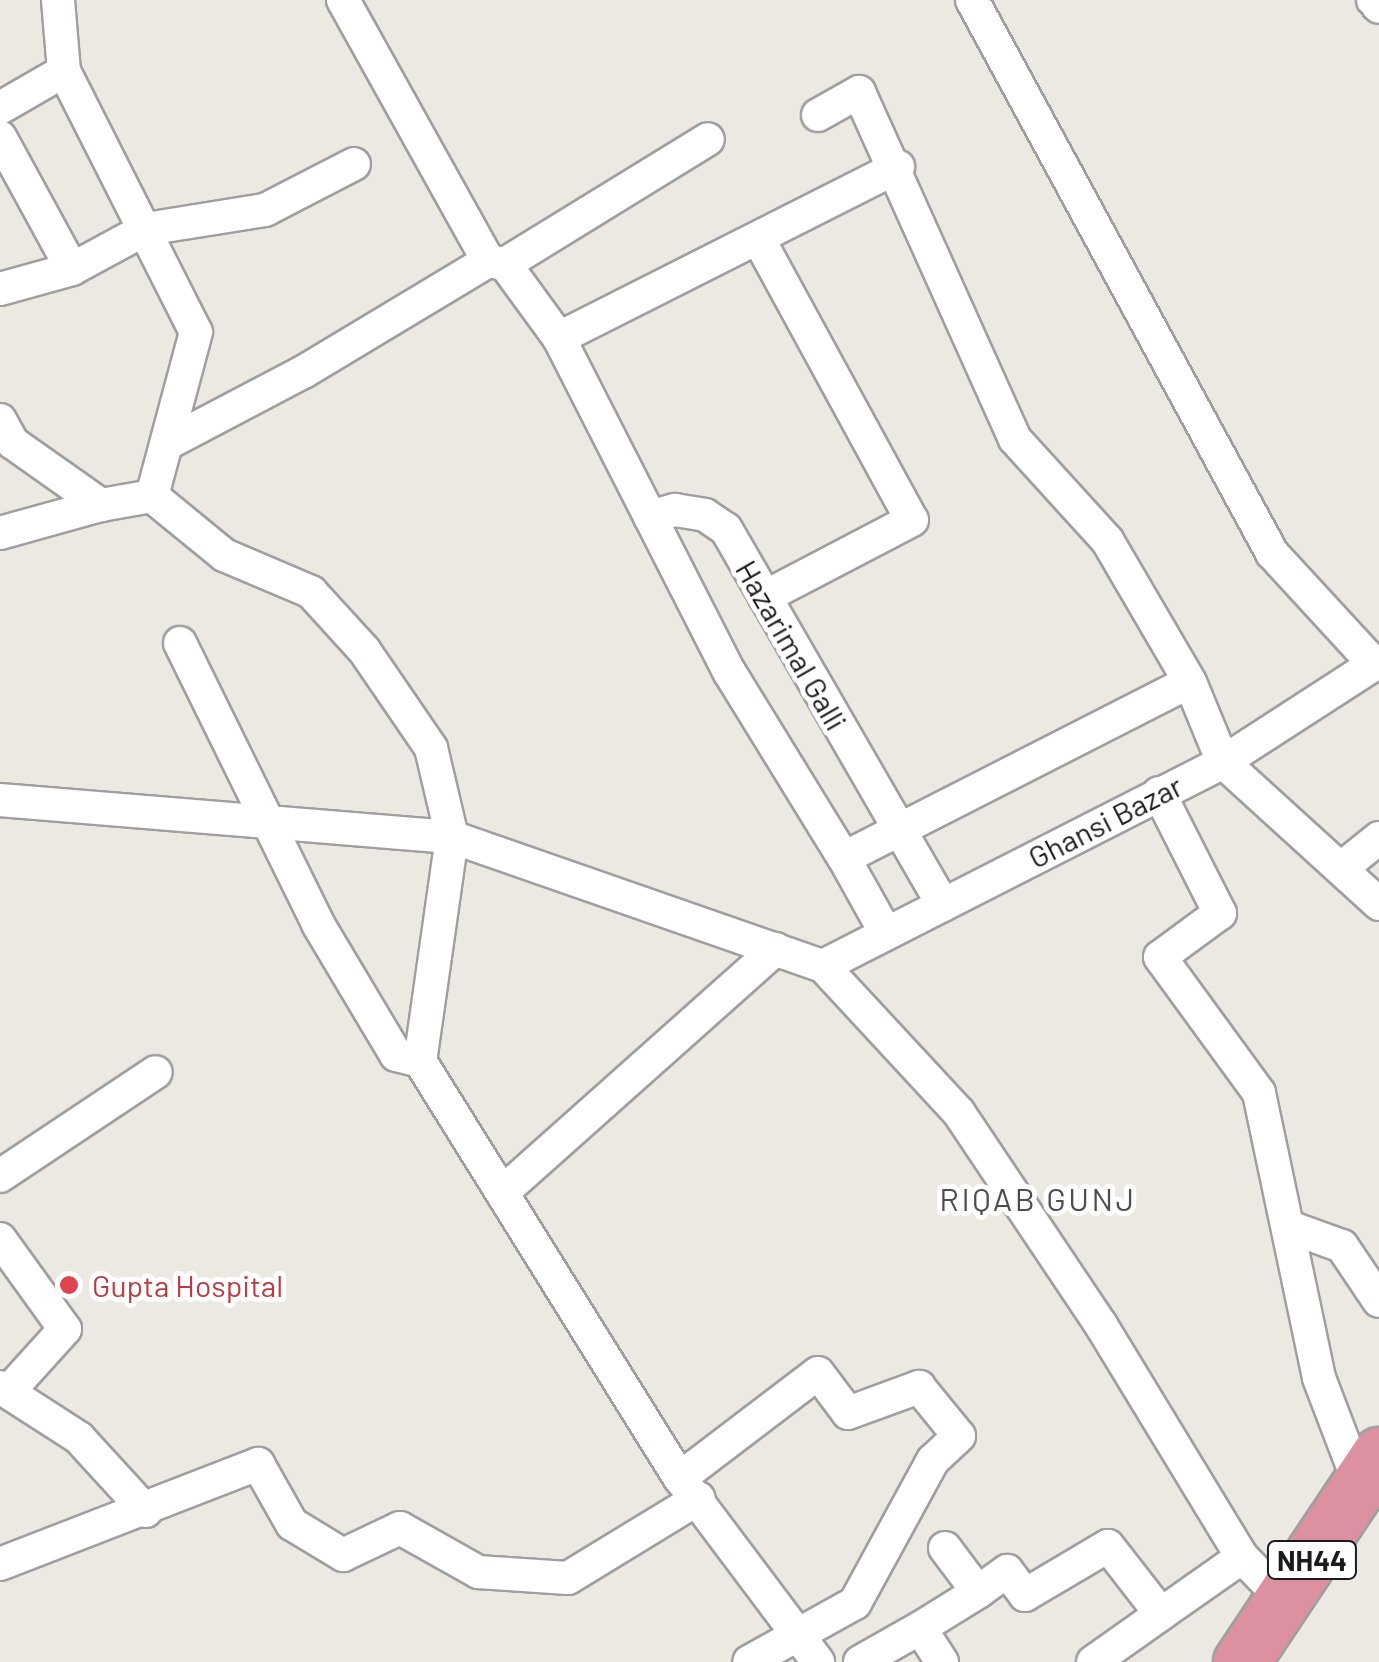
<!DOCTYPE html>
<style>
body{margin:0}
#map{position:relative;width:1379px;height:1662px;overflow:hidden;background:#ece8e2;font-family:Barlow,sans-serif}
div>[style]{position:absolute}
.roads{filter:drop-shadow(2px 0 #9f9f9f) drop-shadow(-2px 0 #9f9f9f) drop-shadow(0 2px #9f9f9f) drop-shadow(0 -2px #9f9f9f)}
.street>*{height:32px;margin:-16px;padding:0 16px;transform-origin:16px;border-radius:16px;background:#fff}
.highway>*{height:55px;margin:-27.5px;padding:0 27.5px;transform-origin:27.5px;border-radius:27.5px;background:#dd90a0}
.dots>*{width:28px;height:28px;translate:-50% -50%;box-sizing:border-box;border:5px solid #fff;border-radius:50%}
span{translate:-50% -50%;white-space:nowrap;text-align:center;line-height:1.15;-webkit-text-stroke:10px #fff;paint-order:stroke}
.shield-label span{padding:2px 8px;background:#fff;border:2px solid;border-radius:8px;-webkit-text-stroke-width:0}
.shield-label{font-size:28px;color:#1b1b1b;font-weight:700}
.street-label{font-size:30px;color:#1b1b1b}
.health-label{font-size:30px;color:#be3a42}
.left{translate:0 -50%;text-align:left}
.neighbourhood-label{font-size:32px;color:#4e4e4e;letter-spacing:2.5px}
</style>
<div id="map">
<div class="roads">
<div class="street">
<div style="left:58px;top:0;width:71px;rotate:85.2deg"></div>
<div style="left:64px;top:71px;width:292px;rotate:63.2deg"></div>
<div style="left:196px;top:332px;width:170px;rotate:105deg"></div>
<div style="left:343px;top:0;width:299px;rotate:60.9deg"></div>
<div style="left:488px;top:261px;width:17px;rotate:10deg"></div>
<div style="left:505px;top:264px;width:92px;rotate:53.9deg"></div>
<div style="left:559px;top:338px;width:376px;rotate:63deg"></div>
<div style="left:730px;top:673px;width:217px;rotate:58.4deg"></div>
<div style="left:844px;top:858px;width:388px;rotate:-27deg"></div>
<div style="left:972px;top:0;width:629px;rotate:61.52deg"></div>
<div style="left:1272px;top:553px;width:152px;rotate:47.4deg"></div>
<div style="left:1373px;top:0;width:9px;rotate:49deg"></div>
<div style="left:0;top:108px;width:74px;rotate:-30deg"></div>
<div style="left:818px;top:115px;width:47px;rotate:-29.3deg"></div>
<div style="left:859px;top:92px;width:380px;rotate:65.8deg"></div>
<div style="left:1015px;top:439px;width:137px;rotate:47.7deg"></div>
<div style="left:1107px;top:540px;width:164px;rotate:59.7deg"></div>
<div style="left:1190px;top:682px;width:87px;rotate:67.6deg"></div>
<div style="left:1223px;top:762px;width:211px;rotate:42.3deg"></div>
<div style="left:0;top:137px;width:150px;rotate:61.4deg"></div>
<div style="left:758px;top:238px;width:321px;rotate:61.4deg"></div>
<div style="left:912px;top:520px;width:166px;rotate:152.4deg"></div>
<div style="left:505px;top:264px;width:238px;rotate:-31.6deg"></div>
<div style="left:0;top:289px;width:75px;rotate:-15.5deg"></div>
<div style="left:72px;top:269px;width:84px;rotate:-28.4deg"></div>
<div style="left:146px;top:229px;width:121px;rotate:-9.1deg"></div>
<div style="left:265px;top:210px;width:100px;rotate:-27.3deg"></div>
<div style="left:559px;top:338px;width:380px;rotate:-26.8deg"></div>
<div style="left:0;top:420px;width:26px;rotate:61deg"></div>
<div style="left:13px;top:443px;width:108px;rotate:35.2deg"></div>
<div style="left:101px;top:505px;width:52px;rotate:-10deg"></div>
<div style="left:152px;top:496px;width:93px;rotate:39.3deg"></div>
<div style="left:224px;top:555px;width:95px;rotate:23deg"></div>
<div style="left:311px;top:592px;width:79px;rotate:47.6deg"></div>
<div style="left:364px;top:650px;width:119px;rotate:55.6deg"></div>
<div style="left:431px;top:748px;width:91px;rotate:76.7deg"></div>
<div style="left:452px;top:837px;width:226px;rotate:98.1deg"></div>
<div style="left:420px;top:1061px;width:491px;rotate:58.1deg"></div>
<div style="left:680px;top:1478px;width:230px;rotate:53.1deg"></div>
<div style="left:168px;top:443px;width:155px;rotate:-27.7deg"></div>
<div style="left:305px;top:371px;width:214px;rotate:-31deg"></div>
<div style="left:650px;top:517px;width:26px;rotate:-16deg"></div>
<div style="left:675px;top:510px;width:30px;rotate:9deg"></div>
<div style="left:705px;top:515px;width:25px;rotate:34deg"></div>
<div style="left:726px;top:529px;width:434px;rotate:60deg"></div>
<div style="left:0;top:533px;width:105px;rotate:-15.5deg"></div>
<div style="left:180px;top:643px;width:313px;rotate:63.8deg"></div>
<div style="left:318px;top:924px;width:152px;rotate:59.2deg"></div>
<div style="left:396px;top:1055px;width:25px;rotate:14deg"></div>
<div style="left:1159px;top:793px;width:135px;rotate:63.1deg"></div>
<div style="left:1220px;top:913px;width:74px;rotate:143.7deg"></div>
<div style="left:1160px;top:957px;width:168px;rotate:53.9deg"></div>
<div style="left:1259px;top:1093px;width:291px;rotate:78.1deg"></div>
<div style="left:1319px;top:1378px;width:112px;rotate:69.1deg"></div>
<div style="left:0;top:800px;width:454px;rotate:4.7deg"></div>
<div style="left:452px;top:837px;width:393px;rotate:19.2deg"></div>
<div style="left:823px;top:966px;width:200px;rotate:47.2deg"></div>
<div style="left:959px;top:1113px;width:255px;rotate:56.2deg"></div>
<div style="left:1101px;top:1325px;width:271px;rotate:58.7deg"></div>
<div style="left:1242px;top:1557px;width:63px;rotate:45.6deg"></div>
<div style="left:844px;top:858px;width:86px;rotate:60.8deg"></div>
<div style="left:1343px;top:867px;width:46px;rotate:-38.9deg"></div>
<div style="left:823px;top:966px;width:449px;rotate:-27deg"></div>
<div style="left:1223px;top:762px;width:186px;rotate:-32.9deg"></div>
<div style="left:0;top:1176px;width:187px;rotate:-33.7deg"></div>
<div style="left:504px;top:1191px;width:364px;rotate:-41.7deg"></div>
<div style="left:1292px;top:1228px;width:53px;rotate:19.8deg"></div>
<div style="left:1342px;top:1246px;width:66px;rotate:56.1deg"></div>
<div style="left:0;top:1239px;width:111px;rotate:54.2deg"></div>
<div style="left:65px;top:1329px;width:84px;rotate:132.1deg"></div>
<div style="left:0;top:1387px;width:94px;rotate:32.8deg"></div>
<div style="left:79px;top:1438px;width:99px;rotate:47.5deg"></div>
<div style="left:680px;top:1478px;width:173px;rotate:-37.3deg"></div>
<div style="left:818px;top:1373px;width:50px;rotate:53.1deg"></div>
<div style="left:848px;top:1413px;width:76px;rotate:-20.1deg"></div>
<div style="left:919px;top:1387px;width:63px;rotate:50.8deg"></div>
<div style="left:959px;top:1436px;width:35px;rotate:137deg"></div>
<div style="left:933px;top:1460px;width:163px;rotate:118.6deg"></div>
<div style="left:855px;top:1603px;width:121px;rotate:150.9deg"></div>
<div style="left:945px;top:1548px;width:55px;rotate:53.1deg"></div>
<div style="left:978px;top:1592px;width:36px;rotate:-36deg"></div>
<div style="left:1007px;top:1571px;width:30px;rotate:53deg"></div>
<div style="left:1025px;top:1595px;width:96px;rotate:-30.6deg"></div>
<div style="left:1108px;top:1546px;width:86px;rotate:52.1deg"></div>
<div style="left:1161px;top:1614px;width:99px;rotate:-35.1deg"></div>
<div style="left:0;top:1564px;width:277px;rotate:-21.2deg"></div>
<div style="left:258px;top:1464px;width:69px;rotate:60.5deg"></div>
<div style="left:292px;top:1524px;width:60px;rotate:31.3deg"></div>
<div style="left:343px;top:1555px;width:63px;rotate:-25.3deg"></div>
<div style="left:400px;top:1528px;width:90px;rotate:29.4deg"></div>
<div style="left:478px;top:1572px;width:90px;rotate:3.8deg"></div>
<div style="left:568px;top:1578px;width:153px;rotate:-31.4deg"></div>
<div style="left:860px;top:1662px;width:69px;rotate:-29.5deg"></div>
<div style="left:942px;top:1662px;width:40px;rotate:-122.9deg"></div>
<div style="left:920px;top:1628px;width:68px;rotate:-31.8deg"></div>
<div style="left:1093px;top:1662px;width:83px;rotate:-35.2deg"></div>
</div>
<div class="highway">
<div style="left:1241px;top:1662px;width:249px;rotate:-56.3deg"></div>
</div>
</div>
<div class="dots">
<div style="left:69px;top:1285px;background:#e0444e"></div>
</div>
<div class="shield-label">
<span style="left:1312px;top:1560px">NH44</span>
</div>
<div class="street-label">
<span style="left:792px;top:645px;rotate:60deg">Hazarimal Galli</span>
<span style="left:1105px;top:821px;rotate:-27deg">Ghansi Bazar</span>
</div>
<div class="health-label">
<span class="left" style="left:92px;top:1285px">Gupta Hospital</span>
</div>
<div class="neighbourhood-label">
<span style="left:1038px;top:1198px">RIQAB GUNJ</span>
</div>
</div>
